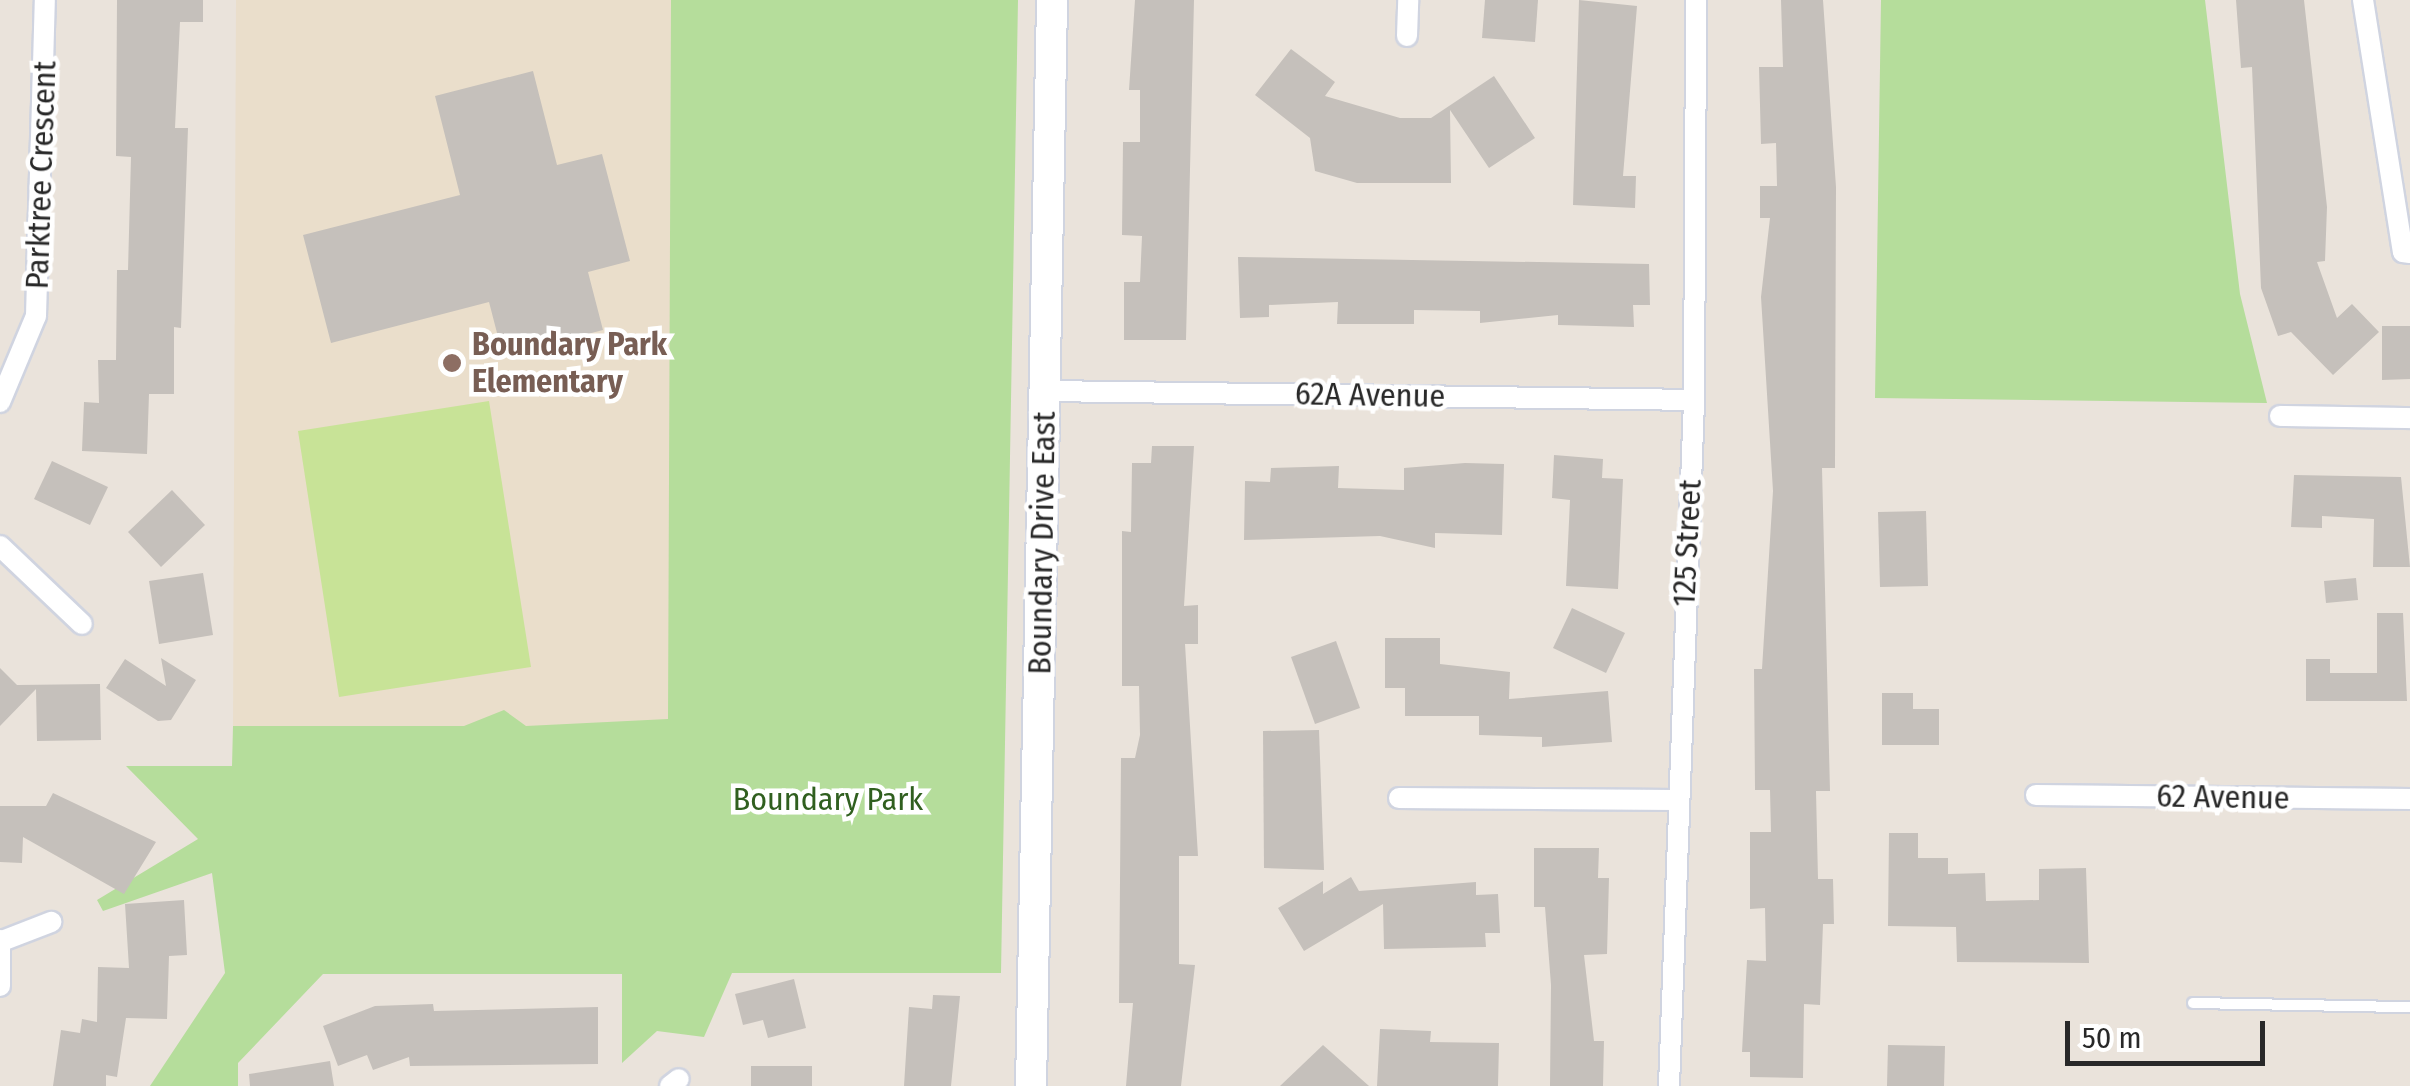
<!DOCTYPE html>
<style>
body{margin:0}
#map{position:relative;width:2410px;height:1086px;overflow:hidden;background:#eae3db;font-family:"Fira Sans Condensed",sans-serif}
div>[style]{position:absolute}
.education>*{inset:0;background:#eadecb}
.green>*{inset:0;background:#b5dd9b}
.pitch>*{inset:0;background:#c8e397}
.building>*{inset:0;background:#c5c0bb}
.roads{filter:drop-shadow(2px 0 #d0d4e0) drop-shadow(-2px 0 #d0d4e0) drop-shadow(0 2px #d0d4e0) drop-shadow(0 -2px #d0d4e0)}
.lane>*{height:10px;margin:-5px;padding:0 5px;transform-origin:5px;border-radius:5px;background:#fff}
.street>*{height:20px;margin:-10px;padding:0 10px;transform-origin:10px;border-radius:10px;background:#fff}
.secondary>*{height:30px;margin:-15px;padding:0 15px;transform-origin:15px;border-radius:15px;background:#fff}
.dots>*{width:28px;height:28px;translate:-50% -50%;box-sizing:border-box;border:5px solid #fff;border-radius:50%}
span{translate:-50% -50%;white-space:nowrap;text-align:center;line-height:1.15;-webkit-text-stroke:9px #fff;paint-order:stroke}
.street-label{font-size:32px;color:#282828}
.education-label{font-size:32px;color:#785e54;font-weight:700}
.left{translate:0 -50%;text-align:left}
.park-label{font-size:32px;color:#305f1f}
.scale{position:absolute;left:2065px;top:1021px;width:200px;height:45px;box-sizing:border-box;border:5px solid #282828;border-top:0;padding-left:12px;font-size:30px;line-height:35px;white-space:nowrap;color:#282828;-webkit-text-stroke:8px #fff;paint-order:stroke}
</style>
<div id="map">
<div class="education">
<div style="clip-path:polygon(236px 0,671px 0,669px 726px,233px 726px)"></div>
</div>
<div class="green">
<div style="clip-path:polygon(671px 0,1018px 0,1001px 973px,732px 973px,704px 1037px,657px 1031px,622px 1063px,622px 974px,323px 974px,238px 1063px,238px 1086px,150px 1086px,225px 973px,212px 873px,103px 911px,97px 900px,198px 839px,126px 766px,232px 766px,233px 726px,464px 726px,504px 710px,526px 726px,668px 719px)"></div>
<div style="clip-path:polygon(1881px 0,2205px 0,2240px 294px,2267px 403px,1875px 398px)"></div>
</div>
<div class="pitch">
<div style="clip-path:polygon(489px 401px,531px 667px,339px 697px,298px 431px)"></div>
</div>
<div class="building">
<div style="clip-path:polygon(117px 0,203px 0,203px 22px,180px 22px,175px 128px,188px 128px,181px 328px,174px 327px,174px 394px,149px 394px,147px 454px,82px 451px,84px 402px,99px 403px,98px 360px,116px 360px,117px 270px,128px 270px,131px 157px,116px 156px)"></div>
<div style="clip-path:polygon(1135px 0,1194px 0,1186px 340px,1124px 340px,1124px 282px,1140px 282px,1142px 236px,1122px 235px,1123px 142px,1140px 142px,1140px 90px,1129px 90px)"></div>
<div style="clip-path:polygon(1485px 0,1538px 0,1535px 42px,1482px 38px)"></div>
<div style="clip-path:polygon(1579px 0,1637px 6px,1623px 176px,1636px 176px,1635px 208px,1573px 205px)"></div>
<div style="clip-path:polygon(1781px 0,1823px 0,1836px 187px,1835px 468px,1822px 468px,1830px 791px,1816px 791px,1818px 879px,1833px 879px,1834px 924px,1823px 924px,1820px 1005px,1804px 1004px,1803px 1078px,1750px 1077px,1750px 1052px,1742px 1052px,1747px 960px,1766px 961px,1765px 908px,1750px 909px,1750px 832px,1771px 832px,1770px 790px,1755px 790px,1754px 669px,1762px 669px,1773px 491px,1761px 297px,1770px 218px,1760px 218px,1760px 186px,1777px 186px,1776px 143px,1761px 144px,1759px 67px,1783px 67px)"></div>
<div style="clip-path:polygon(2236px 0,2304px 0,2327px 207px,2325px 261px,2317px 262px,2337px 318px,2352px 304px,2379px 332px,2333px 375px,2291px 332px,2278px 336px,2261px 288px,2252px 67px,2241px 68px)"></div>
<div style="clip-path:polygon(1291px 49px,1335px 82px,1325px 96px,1400px 118px,1431px 118px,1494px 76px,1535px 138px,1489px 168px,1450px 110px,1451px 183px,1357px 183px,1315px 171px,1310px 138px,1255px 95px)"></div>
<div style="clip-path:polygon(533px 71px,557px 165px,602px 154px,630px 261px,588px 272px,603px 330px,503px 356px,489px 302px,331px 343px,303px 235px,460px 195px,435px 96px)"></div>
<div style="clip-path:polygon(1238px 257px,1649px 264px,1650px 305px,1633px 305px,1634px 327px,1558px 325px,1558px 315px,1480px 323px,1480px 311px,1414px 310px,1414px 324px,1337px 324px,1338px 302px,1269px 305px,1269px 317px,1240px 318px)"></div>
<div style="clip-path:polygon(2382px 326px,2410px 326px,2410px 379px,2382px 380px)"></div>
<div style="clip-path:polygon(1152px 446px,1194px 446px,1184px 606px,1198px 605px,1198px 644px,1185px 644px,1198px 856px,1179px 856px,1179px 964px,1195px 965px,1181px 1086px,1126px 1086px,1133px 1003px,1119px 1003px,1121px 758px,1135px 758px,1140px 735px,1139px 686px,1122px 686px,1122px 531px,1131px 532px,1132px 463px,1151px 463px)"></div>
<div style="clip-path:polygon(1554px 455px,1603px 459px,1602px 478px,1623px 479px,1618px 589px,1566px 586px,1570px 500px,1552px 498px)"></div>
<div style="clip-path:polygon(52px 461px,108px 487px,90px 525px,34px 499px)"></div>
<div style="clip-path:polygon(1465px 463px,1504px 464px,1502px 535px,1435px 533px,1435px 548px,1380px 536px,1244px 540px,1245px 481px,1270px 482px,1271px 468px,1339px 466px,1338px 488px,1404px 490px,1404px 468px)"></div>
<div style="clip-path:polygon(2294px 475px,2401px 477px,2410px 567px,2373px 567px,2374px 519px,2322px 516px,2322px 528px,2291px 527px)"></div>
<div style="clip-path:polygon(172px 490px,205px 525px,161px 567px,128px 532px)"></div>
<div style="clip-path:polygon(1926px 511px,1928px 586px,1880px 587px,1878px 512px)"></div>
<div style="clip-path:polygon(203px 573px,213px 635px,159px 644px,149px 581px)"></div>
<div style="clip-path:polygon(2356px 578px,2358px 600px,2326px 603px,2324px 581px)"></div>
<div style="clip-path:polygon(1572px 608px,1625px 633px,1606px 673px,1553px 648px)"></div>
<div style="clip-path:polygon(2377px 613px,2403px 613px,2407px 701px,2306px 701px,2306px 659px,2330px 659px,2330px 673px,2377px 673px)"></div>
<div style="clip-path:polygon(1385px 638px,1440px 638px,1440px 664px,1510px 672px,1509px 699px,1608px 691px,1612px 742px,1542px 747px,1542px 737px,1479px 735px,1479px 716px,1405px 716px,1405px 688px,1385px 688px)"></div>
<div style="clip-path:polygon(1336px 641px,1360px 708px,1315px 724px,1291px 657px)"></div>
<div style="clip-path:polygon(161px 658px,196px 680px,171px 720px,158px 721px,106px 688px,125px 659px,166px 686px)"></div>
<div style="clip-path:polygon(0 668px,17px 685px,100px 684px,101px 740px,37px 741px,36px 689px,0 726px)"></div>
<div style="clip-path:polygon(1882px 693px,1913px 693px,1913px 709px,1939px 709px,1939px 745px,1882px 745px)"></div>
<div style="clip-path:polygon(1319px 730px,1324px 870px,1264px 868px,1263px 731px)"></div>
<div style="clip-path:polygon(53px 793px,156px 842px,124px 894px,23px 837px,22px 863px,0 862px,0 806px,46px 806px)"></div>
<div style="clip-path:polygon(1889px 833px,1918px 833px,1918px 858px,1948px 858px,1948px 874px,1985px 873px,1986px 901px,2039px 900px,2039px 869px,2086px 868px,2089px 963px,1957px 962px,1956px 927px,1888px 926px)"></div>
<div style="clip-path:polygon(1534px 848px,1599px 848px,1598px 878px,1609px 878px,1607px 954px,1584px 955px,1594px 1041px,1604px 1041px,1603px 1086px,1550px 1086px,1551px 985px,1545px 907px,1534px 907px)"></div>
<div style="clip-path:polygon(1351px 877px,1359px 891px,1476px 882px,1476px 895px,1498px 894px,1500px 933px,1485px 933px,1486px 947px,1384px 949px,1383px 904px,1304px 951px,1278px 908px,1323px 881px,1323px 894px)"></div>
<div style="clip-path:polygon(184px 900px,187px 955px,169px 956px,167px 1019px,126px 1018px,117px 1077px,106px 1075px,106px 1086px,53px 1086px,61px 1030px,80px 1033px,82px 1019px,97px 1022px,98px 967px,129px 968px,125px 904px)"></div>
<div style="clip-path:polygon(794px 979px,806px 1028px,768px 1038px,763px 1020px,743px 1025px,735px 994px)"></div>
<div style="clip-path:polygon(933px 995px,960px 996px,951px 1086px,904px 1086px,909px 1007px,932px 1009px)"></div>
<div style="clip-path:polygon(433px 1004px,434px 1011px,598px 1007px,598px 1064px,410px 1066px,409px 1057px,373px 1070px,367px 1055px,338px 1066px,323px 1026px,375px 1006px)"></div>
<div style="clip-path:polygon(1380px 1029px,1431px 1031px,1430px 1042px,1499px 1043px,1498px 1086px,1377px 1086px)"></div>
<div style="clip-path:polygon(1323px 1045px,1369px 1086px,1280px 1086px)"></div>
<div style="clip-path:polygon(1888px 1045px,1945px 1046px,1944px 1086px,1887px 1086px)"></div>
<div style="clip-path:polygon(330px 1061px,334px 1086px,250px 1086px,249px 1074px)"></div>
<div style="clip-path:polygon(751px 1066px,812px 1066px,812px 1086px,751px 1086px)"></div>
</div>
<div class="roads">
<div class="lane">
<div style="left:2193px;top:1003px;width:217px;rotate:1.1deg"></div>
</div>
<div class="street">
<div style="left:2363px;top:0;width:255px;rotate:81deg"></div>
<div style="left:2403px;top:252px;width:7px;rotate:8deg"></div>
<div style="left:1407px;top:36px;width:36px;rotate:-88deg"></div>
<div style="left:1045px;top:391px;width:649px;rotate:0.79deg"></div>
<div style="left:0;top:402px;width:93px;rotate:-67.3deg"></div>
<div style="left:36px;top:316px;width:316px;rotate:-88.4deg"></div>
<div style="left:2280px;top:416px;width:130px;rotate:0.9deg"></div>
<div style="left:0;top:546px;width:113px;rotate:43.6deg"></div>
<div style="left:2036px;top:795px;width:374px;rotate:0.6deg"></div>
<div style="left:1399px;top:798px;width:276px;rotate:0.4deg"></div>
<div style="left:0;top:940px;width:46px;rotate:90deg"></div>
<div style="left:2px;top:941px;width:53px;rotate:-21.2deg"></div>
<div style="left:670px;top:1086px;width:11px;rotate:-38deg"></div>
<div style="left:1669px;top:1086px;width:686px;rotate:-87.91deg"></div>
<div style="left:1694px;top:400px;width:400px;rotate:-89.7deg"></div>
</div>
<div class="secondary">
<div style="left:1031px;top:1086px;width:1086px;rotate:-88.89deg"></div>
</div>
</div>
<div class="dots">
<div style="left:452px;top:363px;background:#8d6e63"></div>
</div>
<div class="street-label">
<span style="left:41px;top:175px;rotate:-88deg">Parktree Crescent</span>
<span style="left:1370px;top:395px;rotate:1deg">62A Avenue</span>
<span style="left:1042px;top:543px;rotate:-89deg">Boundary Drive East</span>
<span style="left:1687px;top:543px;rotate:-87deg">125 Street</span>
<span style="left:2223px;top:797px;rotate:1deg">62 Avenue</span>
</div>
<div class="education-label">
<span class="left" style="left:472px;top:363px">Boundary Park<br>Elementary</span>
</div>
<div class="park-label">
<span style="left:828px;top:799px">Boundary Park</span>
</div>
<div class="scale">50 m</div>
</div>
